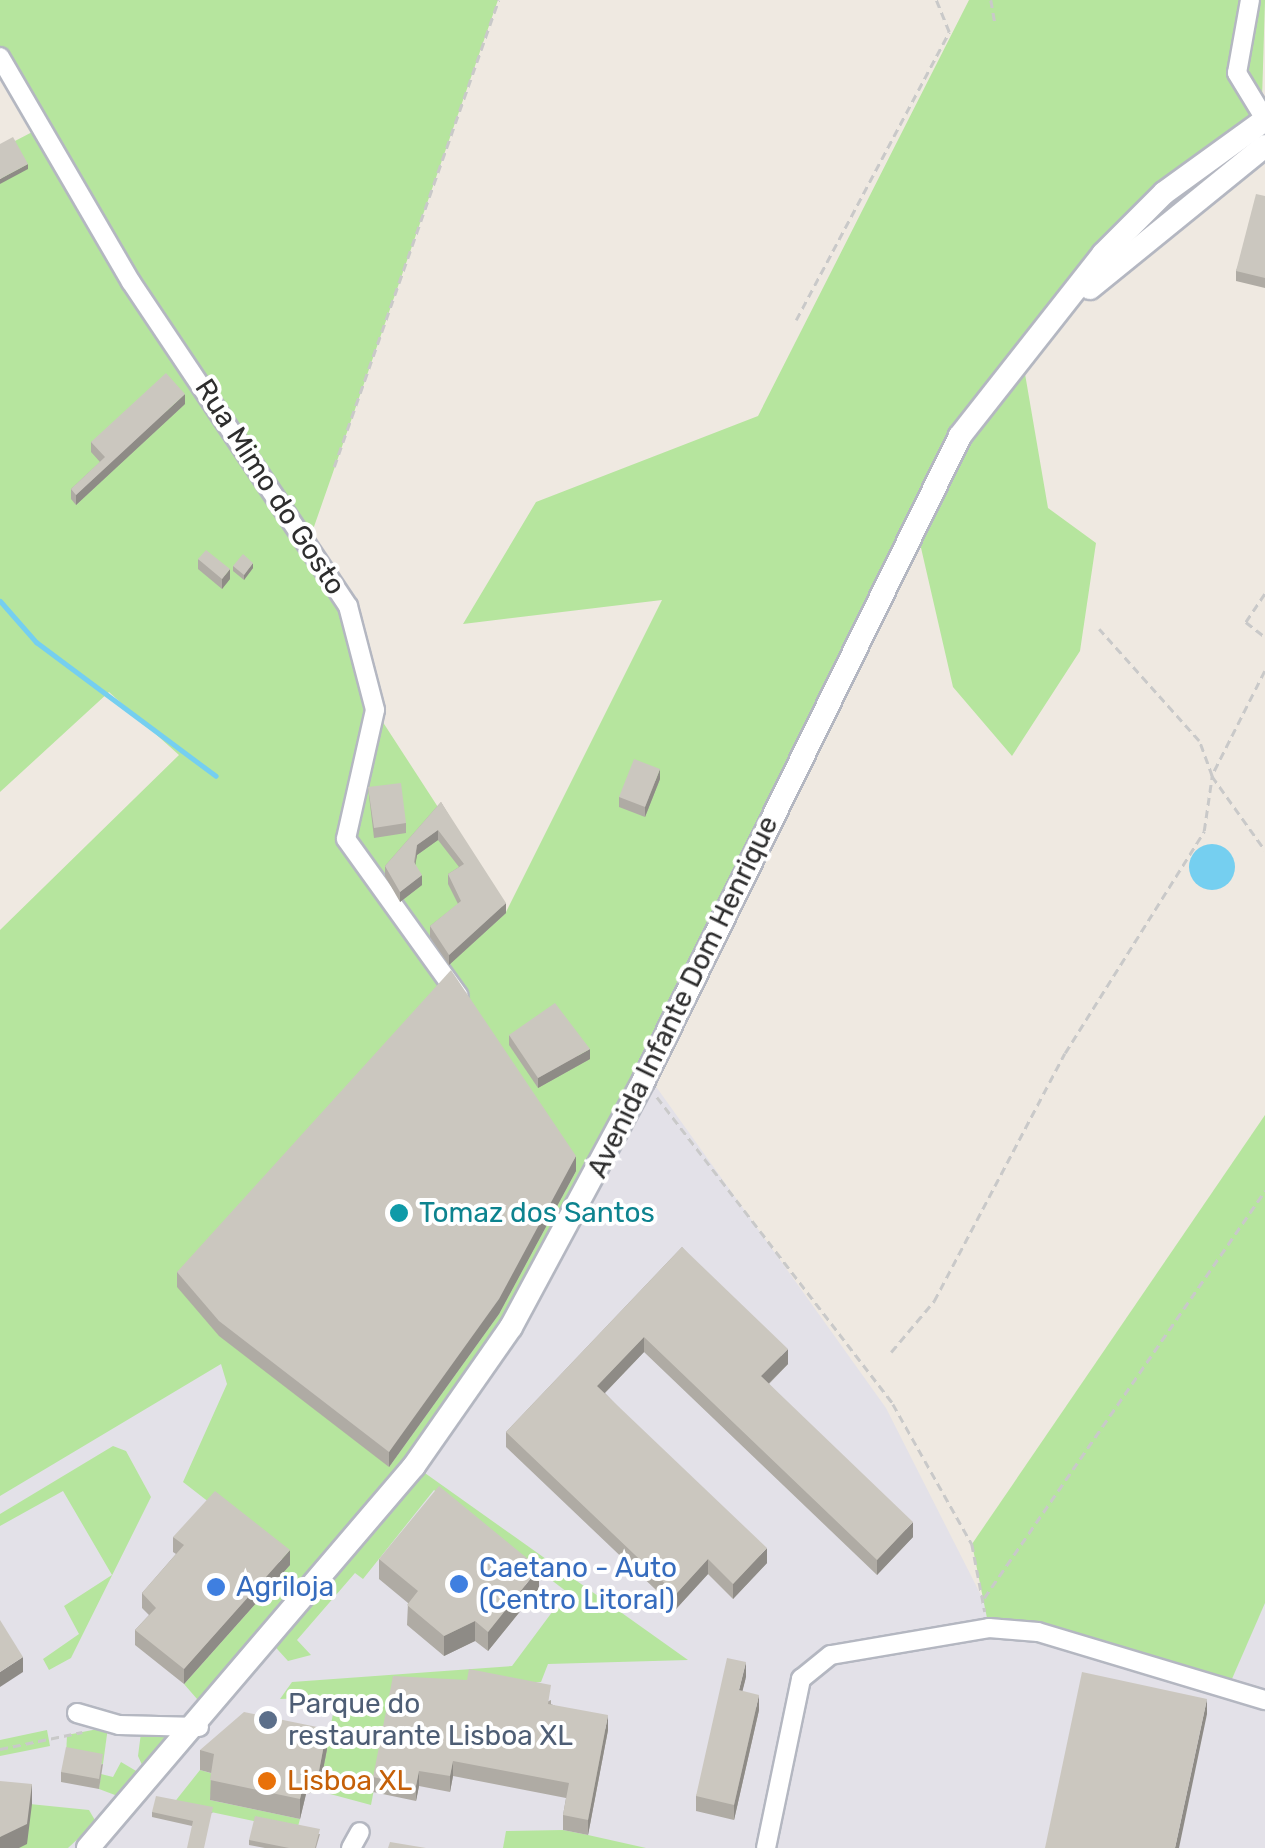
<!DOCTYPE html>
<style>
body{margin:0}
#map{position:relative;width:1265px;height:1848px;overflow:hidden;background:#efe9e1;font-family:Rubik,sans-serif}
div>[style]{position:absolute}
.industrial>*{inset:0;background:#e3e1e8}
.green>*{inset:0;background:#b6e59e}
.water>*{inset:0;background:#75cff0}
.round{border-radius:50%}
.stream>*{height:5px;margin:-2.5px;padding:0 2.5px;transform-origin:2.5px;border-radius:2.5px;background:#75cff0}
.path>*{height:2.5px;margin-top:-1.25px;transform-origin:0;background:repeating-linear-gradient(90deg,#c9c9c9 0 8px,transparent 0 13px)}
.roads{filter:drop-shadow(2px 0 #b4b7c1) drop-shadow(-2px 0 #b4b7c1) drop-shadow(0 2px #b4b7c1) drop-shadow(0 -2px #b4b7c1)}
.minor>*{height:18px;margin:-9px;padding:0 9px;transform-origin:9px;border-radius:9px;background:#fff}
.secondary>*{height:22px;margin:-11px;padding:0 11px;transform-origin:11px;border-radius:11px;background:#fff}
.wall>*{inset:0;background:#afaba4}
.shaded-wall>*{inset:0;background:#8e8b86}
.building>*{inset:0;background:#cbc7bf}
.dots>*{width:28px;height:28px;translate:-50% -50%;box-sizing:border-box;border:5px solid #fff;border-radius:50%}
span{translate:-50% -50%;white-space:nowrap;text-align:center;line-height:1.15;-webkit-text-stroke:8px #fff;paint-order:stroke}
.street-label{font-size:28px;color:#2e2e2e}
.culture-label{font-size:28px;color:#0d838f}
.left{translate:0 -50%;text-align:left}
.shop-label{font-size:28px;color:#366cbe}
.service-label{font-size:28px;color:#4e5e75}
.food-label{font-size:28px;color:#c56008}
</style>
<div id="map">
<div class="industrial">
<div style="clip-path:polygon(314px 807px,582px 1205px,647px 1074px,886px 1408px,991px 1615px,1265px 1589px,1265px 1848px,0 1848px,0 1150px)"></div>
</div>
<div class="green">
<div style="clip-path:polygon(evenodd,0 0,498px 0,309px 541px,348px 606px,375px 710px,506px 912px,662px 600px,463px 624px,536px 502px,758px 416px,969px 0,1250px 0,1237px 73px,1265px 119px,1165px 193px,1024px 368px,1048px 508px,1096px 543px,1080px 651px,1012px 756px,953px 687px,916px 526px,588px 1189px,415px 1466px,688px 1660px,548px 1664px,541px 1682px,393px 1691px,371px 1805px,319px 1791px,336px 1697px,280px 1699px,292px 1682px,512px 1666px,567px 1592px,434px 1490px,363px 1579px,355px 1573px,297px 1640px,311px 1655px,288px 1661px,269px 1640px,210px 1714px,184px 1684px,290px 1565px,183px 1482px,227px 1384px,221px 1364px,0 1496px,0 930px,179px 755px,109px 692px,0 792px,0 184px,13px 142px,40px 128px,0 57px,0 0,576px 1171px,499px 1314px,389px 1467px,576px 1171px)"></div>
<div style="clip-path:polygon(1261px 0,1265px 0,1262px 99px,1248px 68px)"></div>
<div style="clip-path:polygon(1265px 1115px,1265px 1603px,1228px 1688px,989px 1628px,972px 1544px)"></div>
<div style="clip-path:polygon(113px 1446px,126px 1451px,151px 1497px,71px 1658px,49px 1670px,43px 1659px,79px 1634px,64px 1606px,112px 1575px,63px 1491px,0 1526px,0 1514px)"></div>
<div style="clip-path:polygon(142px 1725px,199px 1727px,131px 1801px,99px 1789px,101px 1774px,113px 1777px,121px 1762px,148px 1778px,138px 1756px)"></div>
<div style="clip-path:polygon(108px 1727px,103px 1764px,66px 1757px,67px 1735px)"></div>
<div style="clip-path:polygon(47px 1730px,50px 1746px,0 1756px,0 1740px)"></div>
<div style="clip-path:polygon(200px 1770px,214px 1774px,210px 1800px,300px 1819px,297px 1830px,173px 1804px)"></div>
<div style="clip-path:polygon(0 1801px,89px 1810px,96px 1822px,68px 1848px,0 1848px)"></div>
<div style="clip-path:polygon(563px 1830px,588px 1835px,646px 1848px,503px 1848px,506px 1831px)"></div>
</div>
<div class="water">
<div class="round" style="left:1189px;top:844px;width:46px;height:46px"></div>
</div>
<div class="stream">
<div style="left:0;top:601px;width:55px;rotate:48.7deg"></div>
<div style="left:36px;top:642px;width:224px;rotate:36.7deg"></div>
</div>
<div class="path">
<div style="left:991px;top:0;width:22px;rotate:80deg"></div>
<div style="left:796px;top:320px;width:326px;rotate:-62deg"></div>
<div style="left:949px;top:32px;width:35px;rotate:-112deg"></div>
<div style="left:334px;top:467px;width:495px;rotate:-70.6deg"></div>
<div style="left:1265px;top:594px;width:34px;rotate:124deg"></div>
<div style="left:1246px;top:622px;width:24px;rotate:38deg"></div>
<div style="left:1265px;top:671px;width:118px;rotate:116.8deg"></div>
<div style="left:1212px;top:776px;width:91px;rotate:54.4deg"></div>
<div style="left:657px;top:1097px;width:387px;rotate:52.4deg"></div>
<div style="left:893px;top:1404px;width:161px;rotate:60.6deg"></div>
<div style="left:972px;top:1544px;width:69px;rotate:79.2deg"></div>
<div style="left:891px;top:1352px;width:67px;rotate:-49.9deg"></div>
<div style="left:934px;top:1301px;width:280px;rotate:-62.2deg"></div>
<div style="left:1065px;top:1053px;width:262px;rotate:-57.9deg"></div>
<div style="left:1204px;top:831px;width:56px;rotate:-81.7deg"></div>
<div style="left:1212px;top:776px;width:37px;rotate:-110deg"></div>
<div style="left:1199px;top:741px;width:150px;rotate:-131.8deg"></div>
<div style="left:984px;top:1598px;width:495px;rotate:-55.4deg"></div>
<div style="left:0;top:1749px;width:84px;rotate:-11.7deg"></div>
</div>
<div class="roads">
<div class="minor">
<div style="left:1250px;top:0;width:74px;rotate:100.1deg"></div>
<div style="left:1237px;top:73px;width:54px;rotate:58.7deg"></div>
<div style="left:0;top:57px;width:260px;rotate:59.8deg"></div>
<div style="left:131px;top:282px;width:390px;rotate:56.2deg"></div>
<div style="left:348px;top:606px;width:107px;rotate:75.4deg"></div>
<div style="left:375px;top:710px;width:132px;rotate:102.7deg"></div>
<div style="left:346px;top:839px;width:193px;rotate:54.3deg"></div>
<div style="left:77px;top:1713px;width:44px;rotate:15.9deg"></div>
<div style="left:119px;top:1725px;width:80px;rotate:1.4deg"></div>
<div style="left:351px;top:1848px;width:18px;rotate:-61deg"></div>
<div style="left:766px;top:1848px;width:173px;rotate:-78.3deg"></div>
<div style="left:801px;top:1679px;width:38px;rotate:-39deg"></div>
<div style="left:831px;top:1655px;width:160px;rotate:-9.7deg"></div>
<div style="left:989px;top:1628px;width:49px;rotate:4.7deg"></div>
<div style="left:1038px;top:1632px;width:237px;rotate:16.7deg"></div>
</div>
<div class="secondary">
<div style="left:1090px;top:288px;width:225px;rotate:-39.1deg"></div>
<div style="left:88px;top:1848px;width:502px;rotate:-49.52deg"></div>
<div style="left:414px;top:1466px;width:169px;rotate:-55.1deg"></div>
<div style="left:511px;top:1327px;width:281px;rotate:-61.7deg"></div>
<div style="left:644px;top:1080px;width:717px;rotate:-63.86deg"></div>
<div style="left:960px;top:436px;width:231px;rotate:-51.8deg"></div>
<div style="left:1103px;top:254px;width:86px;rotate:-45deg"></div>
<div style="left:1164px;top:193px;width:125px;rotate:-35.9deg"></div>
</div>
</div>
<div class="wall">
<div style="clip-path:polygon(1265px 196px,1265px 288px,1236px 281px,1236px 271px)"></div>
<div style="clip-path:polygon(185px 404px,76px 505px,71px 499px,71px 489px,100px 462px,91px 452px,91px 442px)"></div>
<div style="clip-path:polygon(198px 559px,230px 579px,222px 589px,198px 569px)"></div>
<div style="clip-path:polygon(233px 566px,253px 568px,244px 580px,233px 571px)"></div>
<div style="clip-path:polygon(660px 779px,645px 817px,619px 807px,619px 797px)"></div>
<div style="clip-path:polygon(368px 787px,406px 823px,406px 833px,374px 838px)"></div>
<div style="clip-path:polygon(441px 802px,506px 913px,449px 965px,430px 937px,430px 926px,458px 904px,448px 884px,448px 874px,459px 867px,438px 840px,417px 855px,415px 864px,422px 885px,400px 902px,385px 876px,385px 866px)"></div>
<div style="clip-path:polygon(509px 1035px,590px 1059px,538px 1088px,509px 1045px)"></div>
<div style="clip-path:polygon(576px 1171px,499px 1314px,389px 1467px,219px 1336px,177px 1287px,177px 1272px)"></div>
<div style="clip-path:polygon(682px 1247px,788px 1364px,769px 1384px,913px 1537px,877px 1575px,644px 1352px,605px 1393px,767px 1563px,733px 1599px,708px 1574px,676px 1609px,506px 1447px,506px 1432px)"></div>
<div style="clip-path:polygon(173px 1537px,290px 1565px,184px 1684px,135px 1645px,135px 1630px,149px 1615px,142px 1608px,142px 1593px,176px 1554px,173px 1552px)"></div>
<div style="clip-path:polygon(379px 1559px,539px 1588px,488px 1651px,475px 1641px,444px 1656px,407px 1625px,408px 1603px,379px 1579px)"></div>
<div style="clip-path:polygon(746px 1677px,742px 1691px,759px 1710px,734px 1820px,696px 1811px,696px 1796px)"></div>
<div style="clip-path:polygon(551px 1700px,551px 1704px,608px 1730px,588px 1835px,563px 1830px,563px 1815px,566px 1798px,453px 1776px,450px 1792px,419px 1786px,416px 1801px,373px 1792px,373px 1777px)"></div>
<div style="clip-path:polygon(327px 1749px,319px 1791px,306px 1794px,300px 1819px,210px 1800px,211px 1773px,200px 1770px,200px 1750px)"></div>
<div style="clip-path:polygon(103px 1764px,99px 1789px,61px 1782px,61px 1772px)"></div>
<div style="clip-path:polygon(152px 1812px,213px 1812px,192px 1826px,152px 1817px)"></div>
<div style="clip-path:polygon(320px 1834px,316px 1848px,265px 1848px,249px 1845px,249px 1840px)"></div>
</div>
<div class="shaded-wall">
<div style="clip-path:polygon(28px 164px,28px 169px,0 184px,0 179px)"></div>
<div style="clip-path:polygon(185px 394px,185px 404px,76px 505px,76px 495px)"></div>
<div style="clip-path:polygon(253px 563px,253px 568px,244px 580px,244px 575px)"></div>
<div style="clip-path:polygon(230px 569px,230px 579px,222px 589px,222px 579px)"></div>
<div style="clip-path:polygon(660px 769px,660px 779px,645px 817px,645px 807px)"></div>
<div style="clip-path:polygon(438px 830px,438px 840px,417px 855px,414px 873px,417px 845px)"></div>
<div style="clip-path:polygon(422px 875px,422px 885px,400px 902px,400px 892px)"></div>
<div style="clip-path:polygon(506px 903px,506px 913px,449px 965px,449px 955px)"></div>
<div style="clip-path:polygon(590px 1049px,590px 1059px,538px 1088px,538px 1078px)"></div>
<div style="clip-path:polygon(576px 1156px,576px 1171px,499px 1314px,389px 1467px,389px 1452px)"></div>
<div style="clip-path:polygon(644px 1337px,644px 1352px,597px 1401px,597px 1386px)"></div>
<div style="clip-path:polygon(788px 1349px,788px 1364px,761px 1391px,761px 1376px)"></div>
<div style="clip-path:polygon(913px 1522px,913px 1537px,877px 1575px,877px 1560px)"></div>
<div style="clip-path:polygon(767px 1548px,767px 1563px,733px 1599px,733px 1584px)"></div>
<div style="clip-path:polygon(290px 1550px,290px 1565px,184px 1684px,184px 1669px)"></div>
<div style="clip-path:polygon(708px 1559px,708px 1574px,676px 1609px,676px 1594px)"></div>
<div style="clip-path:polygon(539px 1568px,539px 1588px,488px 1651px,488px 1632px)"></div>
<div style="clip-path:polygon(475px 1621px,475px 1641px,444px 1656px,444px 1636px)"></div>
<div style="clip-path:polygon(23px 1657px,23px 1672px,0 1687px,0 1672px)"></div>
<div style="clip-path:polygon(746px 1662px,746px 1677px,739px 1705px,739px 1690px)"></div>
<div style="clip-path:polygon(759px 1695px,759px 1710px,734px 1820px,734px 1805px)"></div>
<div style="clip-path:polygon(1207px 1699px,1207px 1714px,1179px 1848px,1175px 1848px)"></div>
<div style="clip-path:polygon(608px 1715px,608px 1730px,588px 1835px,588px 1820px)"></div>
<div style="clip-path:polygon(327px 1729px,327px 1749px,319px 1791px,319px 1771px)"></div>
<div style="clip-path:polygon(453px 1761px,453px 1776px,450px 1792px,450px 1776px)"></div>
<div style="clip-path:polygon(419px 1771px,419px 1786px,416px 1801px,416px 1786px)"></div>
<div style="clip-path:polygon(306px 1774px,306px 1794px,300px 1819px,300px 1799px)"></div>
<div style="clip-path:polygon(32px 1784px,32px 1804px,27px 1844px,19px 1848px,0 1848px,0 1837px)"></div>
</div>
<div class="building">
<div style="clip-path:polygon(13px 137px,28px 164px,0 179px,0 144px)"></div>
<div style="clip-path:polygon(1256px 194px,1265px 196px,1265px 278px,1236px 271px)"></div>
<div style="clip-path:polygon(166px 373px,185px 394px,76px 495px,71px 489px,105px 457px,91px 442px)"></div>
<div style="clip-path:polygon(206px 550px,230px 569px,222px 579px,198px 559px)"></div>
<div style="clip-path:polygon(243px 554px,253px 563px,244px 575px,233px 566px)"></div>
<div style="clip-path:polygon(634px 759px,660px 769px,645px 807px,619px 797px)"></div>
<div style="clip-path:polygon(401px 783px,406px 823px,374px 828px,368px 787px)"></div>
<div style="clip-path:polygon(441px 802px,506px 903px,449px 955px,430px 926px,461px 901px,448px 874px,464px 864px,438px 830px,417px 845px,414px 862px,422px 875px,400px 892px,385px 866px)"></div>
<div style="clip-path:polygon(451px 970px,576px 1156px,499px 1299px,389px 1452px,219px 1321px,177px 1272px)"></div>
<div style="clip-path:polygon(555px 1003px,590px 1049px,538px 1078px,509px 1035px)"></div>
<div style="clip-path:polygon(682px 1247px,788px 1349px,761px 1376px,913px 1522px,877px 1560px,644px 1337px,597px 1386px,767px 1548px,733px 1584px,708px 1559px,676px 1594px,506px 1432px)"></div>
<div style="clip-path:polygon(439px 1486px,539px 1568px,488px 1632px,475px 1621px,444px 1636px,407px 1605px,418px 1591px,379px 1559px)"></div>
<div style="clip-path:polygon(215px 1491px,290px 1550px,184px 1669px,135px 1630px,156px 1608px,142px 1593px,184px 1545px,173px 1537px)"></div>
<div style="clip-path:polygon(0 1620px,23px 1657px,0 1672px)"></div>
<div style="clip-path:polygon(727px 1658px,746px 1662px,739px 1690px,759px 1695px,734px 1805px,696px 1796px)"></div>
<div style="clip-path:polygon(469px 1669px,551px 1685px,548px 1704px,608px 1715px,588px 1820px,563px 1815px,569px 1783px,453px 1761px,450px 1776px,419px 1771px,416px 1786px,373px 1777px,393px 1676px,467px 1680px)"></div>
<div style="clip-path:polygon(1082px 1672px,1207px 1699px,1175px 1848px,1045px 1848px)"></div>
<div style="clip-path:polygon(244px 1712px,327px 1729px,319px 1771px,306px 1774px,300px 1799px,210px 1780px,214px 1754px,200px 1750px)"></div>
<div style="clip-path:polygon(66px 1747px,103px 1754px,99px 1779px,61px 1772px)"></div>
<div style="clip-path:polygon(0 1781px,32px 1784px,27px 1824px,0 1837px)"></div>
<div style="clip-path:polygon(156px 1796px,213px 1807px,204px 1848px,187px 1848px,193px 1821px,152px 1812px)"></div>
<div style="clip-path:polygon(255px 1816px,320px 1829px,315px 1848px,289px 1848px,249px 1840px)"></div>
<div style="clip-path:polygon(390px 1842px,426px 1848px,388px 1848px)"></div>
</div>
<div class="dots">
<div style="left:399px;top:1213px;background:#0f9aa8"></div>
<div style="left:459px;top:1584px;background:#3f7fe0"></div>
<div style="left:216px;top:1587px;background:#3f7fe0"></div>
<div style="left:268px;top:1720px;background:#5c6f8a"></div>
<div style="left:267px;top:1781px;background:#e8710a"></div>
</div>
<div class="street-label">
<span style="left:270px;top:487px;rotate:57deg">Rua Mimo do Gosto</span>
<span style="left:683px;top:997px;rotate:-64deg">Avenida Infante Dom Henrique</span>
</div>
<div class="culture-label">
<span class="left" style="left:419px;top:1213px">Tomaz dos Santos</span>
</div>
<div class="shop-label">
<span class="left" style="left:479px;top:1584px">Caetano - Auto<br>(Centro Litoral)</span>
<span class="left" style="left:236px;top:1587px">Agriloja</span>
</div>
<div class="service-label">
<span class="left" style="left:288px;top:1720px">Parque do<br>restaurante Lisboa XL</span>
</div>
<div class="food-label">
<span class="left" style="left:287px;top:1781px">Lisboa XL</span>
</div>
</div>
